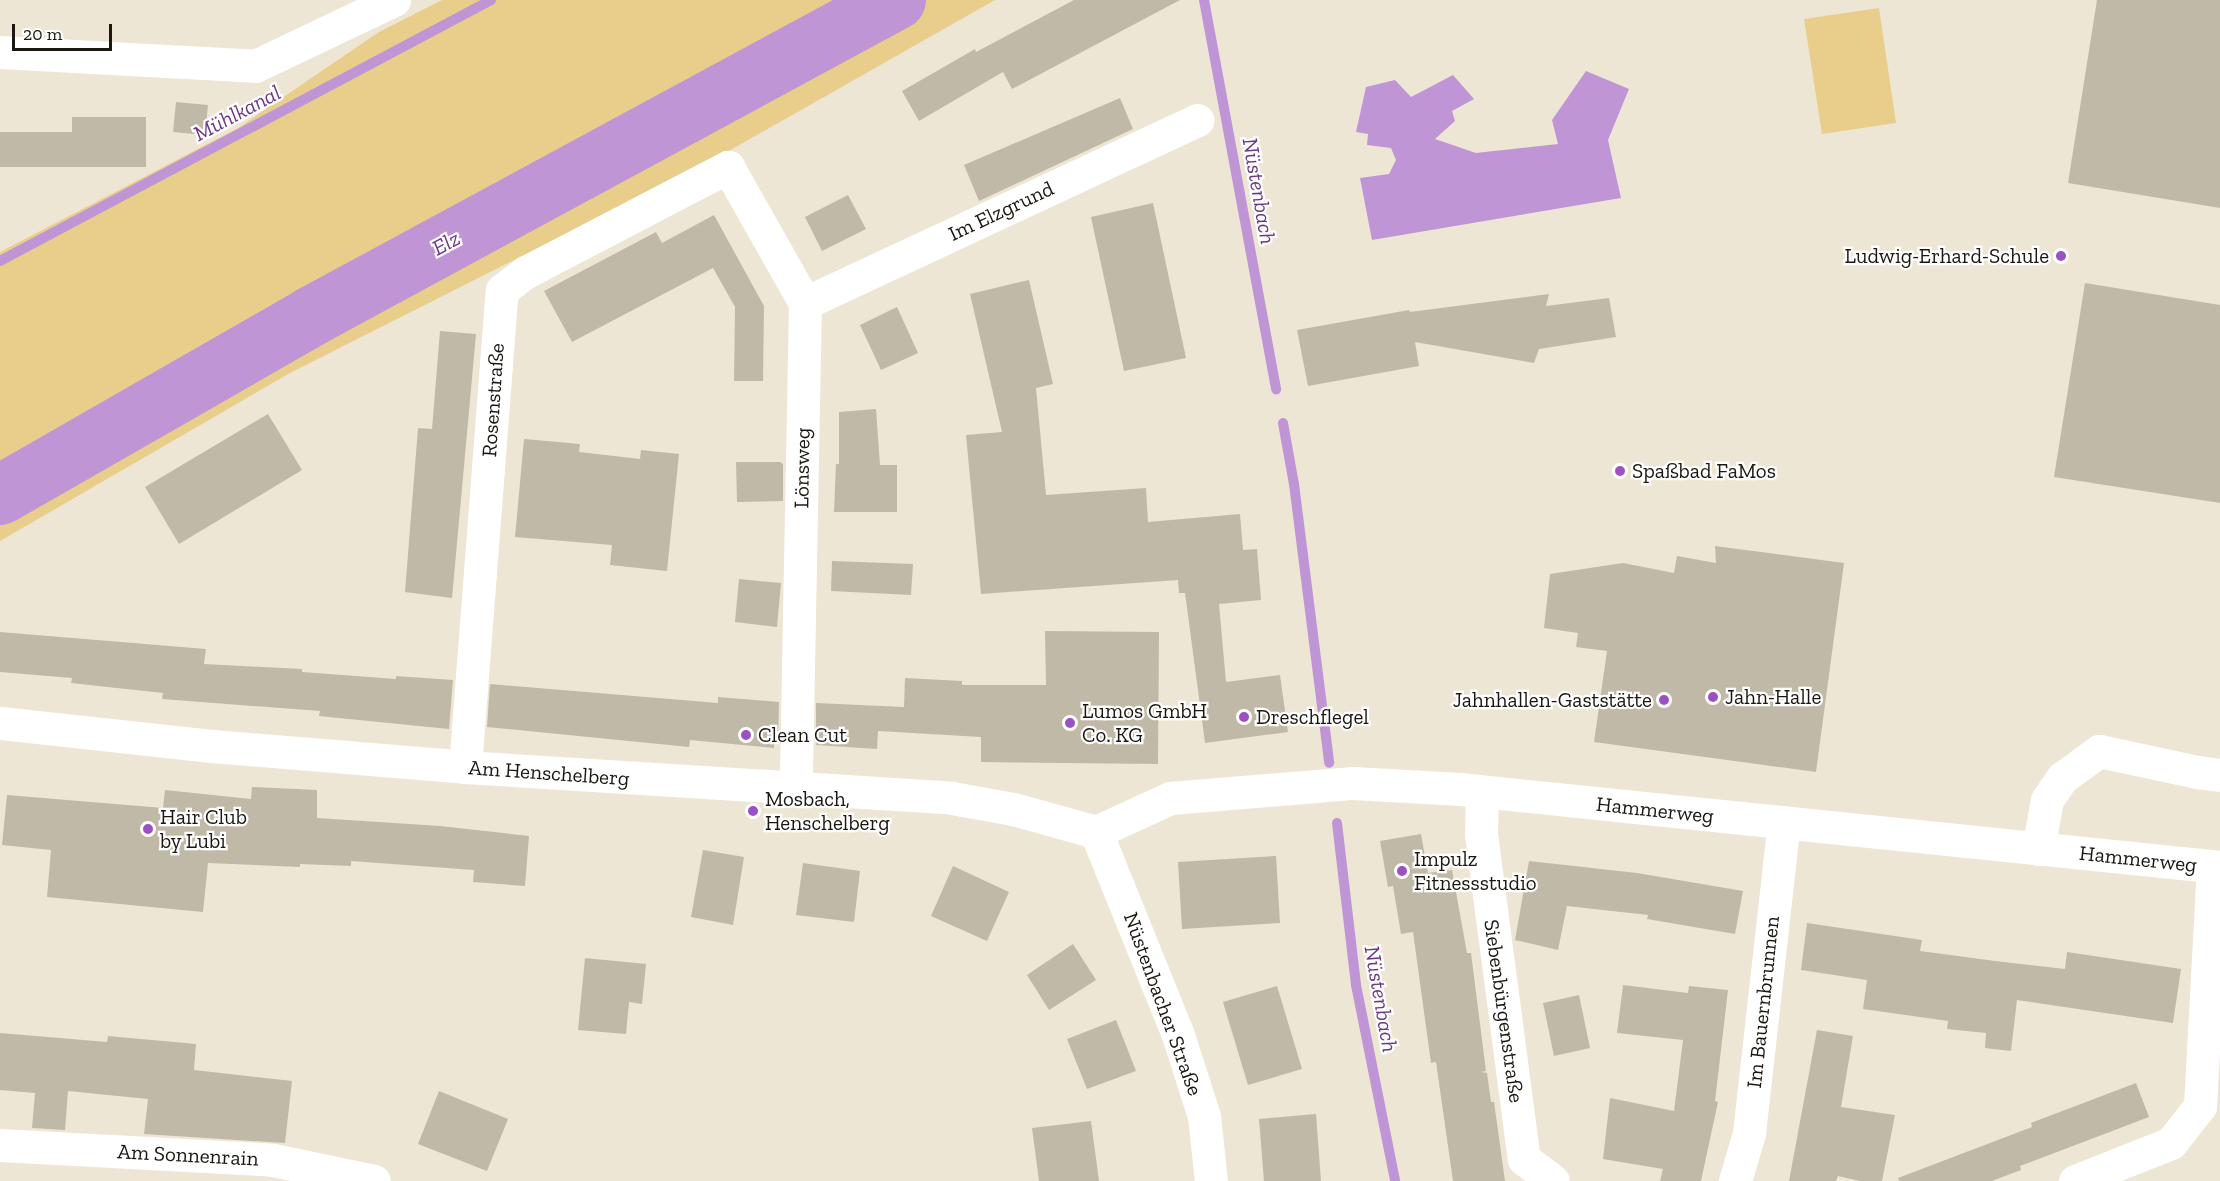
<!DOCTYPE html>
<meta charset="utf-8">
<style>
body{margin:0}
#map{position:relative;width:2220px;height:1181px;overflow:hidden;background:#eee6d4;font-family:"Zilla Slab",serif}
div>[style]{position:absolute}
.green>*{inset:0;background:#e9ce8b}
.water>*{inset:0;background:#bf95d6}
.stream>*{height:10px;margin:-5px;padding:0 5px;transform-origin:5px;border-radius:5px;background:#bf95d6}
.river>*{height:60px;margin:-30px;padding:0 30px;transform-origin:30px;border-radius:30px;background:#bf95d6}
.building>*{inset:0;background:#c0b9a7}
.minor>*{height:33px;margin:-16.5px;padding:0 16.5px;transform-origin:16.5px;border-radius:16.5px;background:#fff}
.major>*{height:33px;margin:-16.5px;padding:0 16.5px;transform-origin:16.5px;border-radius:16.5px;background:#fff}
.dots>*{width:16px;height:16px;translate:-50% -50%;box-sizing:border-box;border:3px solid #fff;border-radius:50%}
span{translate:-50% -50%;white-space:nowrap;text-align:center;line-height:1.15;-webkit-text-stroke:4.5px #fff;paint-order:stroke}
.street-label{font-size:21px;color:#1b1812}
.poi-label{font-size:21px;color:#1b1812}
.right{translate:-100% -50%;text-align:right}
.left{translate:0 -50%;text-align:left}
.water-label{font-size:22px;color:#6c3886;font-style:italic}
.scale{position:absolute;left:12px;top:24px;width:100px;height:27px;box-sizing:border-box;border:3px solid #1b1812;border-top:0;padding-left:8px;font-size:18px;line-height:21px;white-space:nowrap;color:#1b1812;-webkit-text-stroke:4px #fff;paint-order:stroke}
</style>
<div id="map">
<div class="green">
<div style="clip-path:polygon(442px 0,995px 0,720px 156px,290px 373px,0 541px,0 252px,238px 128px,379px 32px)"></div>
<div style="clip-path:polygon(1879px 8px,1896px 123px,1822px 134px,1804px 19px)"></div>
</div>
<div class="water">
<div style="clip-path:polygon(1586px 71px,1629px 89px,1608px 140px,1621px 198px,1372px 240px,1360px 178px,1389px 174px,1396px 160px,1391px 148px,1367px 145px,1368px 134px,1356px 132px,1366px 87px,1395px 80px,1411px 97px,1453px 75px,1474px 99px,1452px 111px,1455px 121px,1435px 139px,1476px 153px,1558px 144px,1552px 120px)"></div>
</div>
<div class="stream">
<div style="left:1204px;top:0;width:396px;rotate:79.5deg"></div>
<div style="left:0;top:261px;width:556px;rotate:-27.99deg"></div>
<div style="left:1283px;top:423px;width:62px;rotate:79.8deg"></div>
<div style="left:1294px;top:484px;width:281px;rotate:82.8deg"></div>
<div style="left:1337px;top:823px;width:163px;rotate:83.3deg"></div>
<div style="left:1356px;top:985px;width:200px;rotate:78.7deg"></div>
</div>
<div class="river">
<div style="left:0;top:495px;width:360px;rotate:-29.8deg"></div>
<div style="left:312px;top:316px;width:664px;rotate:-28.42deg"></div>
</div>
<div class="building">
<div style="clip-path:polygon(1074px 0,1180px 0,1012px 89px,1003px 72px,919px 121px,902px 91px,975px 49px,976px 52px)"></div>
<div style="clip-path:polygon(2097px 0,2220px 0,2220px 208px,2068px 183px)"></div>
<div style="clip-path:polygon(1120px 98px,1133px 129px,979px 201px,964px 165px)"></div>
<div style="clip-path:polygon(176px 102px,208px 105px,205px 135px,173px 132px)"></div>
<div style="clip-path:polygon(72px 117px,146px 117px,146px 167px,0 167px,0 132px,72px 132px)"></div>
<div style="clip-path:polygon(848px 195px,866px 229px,822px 251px,805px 217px)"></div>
<div style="clip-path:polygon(1153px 203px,1186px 358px,1124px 371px,1091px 217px)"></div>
<div style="clip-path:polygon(714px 215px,764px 306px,763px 381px,734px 381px,735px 307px,713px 268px,572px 342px,544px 291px,656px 232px,662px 243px)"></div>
<div style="clip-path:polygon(1029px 280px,1053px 384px,1036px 388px,1046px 495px,1146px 488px,1148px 522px,1240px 514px,1243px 550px,1257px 549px,1261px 600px,1219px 604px,1226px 682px,1280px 675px,1288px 732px,1205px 743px,1185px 593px,1179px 593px,1178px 580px,981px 594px,966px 435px,1002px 432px,970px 294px)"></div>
<div style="clip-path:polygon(2085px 283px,2220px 305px,2220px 503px,2054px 477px)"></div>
<div style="clip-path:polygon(1549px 294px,1546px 306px,1609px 298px,1616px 337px,1539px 349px,1534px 363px,1415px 342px,1419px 366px,1308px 386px,1297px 330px,1409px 310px,1410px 312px)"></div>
<div style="clip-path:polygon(897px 307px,918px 353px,881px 370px,860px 325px)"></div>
<div style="clip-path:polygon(440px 331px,476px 334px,452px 598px,405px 592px,418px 428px,432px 429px)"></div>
<div style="clip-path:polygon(876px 409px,880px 465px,897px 465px,897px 512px,834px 512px,836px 464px,839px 464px,839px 412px)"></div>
<div style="clip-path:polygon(268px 414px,302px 470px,179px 544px,145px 487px)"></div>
<div style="clip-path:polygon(524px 439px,580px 444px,579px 452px,640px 459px,641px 450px,679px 454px,667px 571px,610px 565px,612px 545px,515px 537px)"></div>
<div style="clip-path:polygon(736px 462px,780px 462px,783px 464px,783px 501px,737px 502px)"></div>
<div style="clip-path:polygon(1715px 546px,1844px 563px,1816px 772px,1594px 742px,1607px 651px,1576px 647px,1578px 633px,1544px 628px,1550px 574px,1623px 563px,1674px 573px,1677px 556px,1716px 563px)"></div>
<div style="clip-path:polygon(832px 561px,913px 564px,911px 595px,831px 591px)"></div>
<div style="clip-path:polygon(739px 579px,781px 583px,777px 627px,735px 622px)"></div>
<div style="clip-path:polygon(1045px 631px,1159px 632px,1158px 764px,981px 762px,981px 737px,878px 731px,877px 749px,816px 745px,816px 703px,904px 707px,905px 678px,962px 681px,962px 685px,1046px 685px)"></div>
<div style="clip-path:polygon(0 632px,206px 649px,204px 664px,302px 669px,302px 672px,396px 679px,396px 676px,453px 680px,449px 729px,319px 716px,320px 711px,162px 699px,163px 693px,71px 683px,72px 678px,0 672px)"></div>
<div style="clip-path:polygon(490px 684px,718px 703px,718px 697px,779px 702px,778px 743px,774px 743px,774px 748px,690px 740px,689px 747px,487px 727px)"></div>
<div style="clip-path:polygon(252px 787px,317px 790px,317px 818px,440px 826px,529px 836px,525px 886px,473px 882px,474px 870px,351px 861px,351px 866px,300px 864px,300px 867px,208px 863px,203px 912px,47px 897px,51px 850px,2px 845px,7px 795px,163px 808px,165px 790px,251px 799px)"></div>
<div style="clip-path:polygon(1421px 834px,1428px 873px,1452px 870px,1467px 953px,1471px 953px,1486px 1071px,1481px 1072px,1487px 1073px,1491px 1102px,1494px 1102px,1505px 1181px,1453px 1181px,1436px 1062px,1431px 1063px,1413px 932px,1401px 934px,1393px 886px,1388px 887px,1380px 841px)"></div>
<div style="clip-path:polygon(703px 850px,744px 857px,733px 925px,691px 917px)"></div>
<div style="clip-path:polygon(1276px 856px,1280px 923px,1182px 929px,1178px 862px)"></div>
<div style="clip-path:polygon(1529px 861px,1637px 873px,1743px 891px,1735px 934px,1647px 919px,1648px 915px,1567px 906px,1558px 950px,1515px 940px)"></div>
<div style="clip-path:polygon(803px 863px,860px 871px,854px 922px,796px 915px)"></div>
<div style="clip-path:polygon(953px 866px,1009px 892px,987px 941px,931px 916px)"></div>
<div style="clip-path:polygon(1807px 923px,1922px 940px,1920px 951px,1995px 961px,2065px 969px,2067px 952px,2181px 969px,2173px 1023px,2017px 1000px,2011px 1051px,1985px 1048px,1986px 1033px,1947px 1029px,1948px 1021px,1863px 1009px,1867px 980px,1801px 970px)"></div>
<div style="clip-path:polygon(1073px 944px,1096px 980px,1049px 1010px,1027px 975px)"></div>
<div style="clip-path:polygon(585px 958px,646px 964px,642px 1004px,629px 1002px,626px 1034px,578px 1030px)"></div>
<div style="clip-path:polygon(1623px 985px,1688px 993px,1689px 986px,1728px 990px,1715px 1101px,1718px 1102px,1701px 1181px,1660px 1181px,1663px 1169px,1603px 1159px,1610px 1098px,1674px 1111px,1683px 1040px,1617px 1033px)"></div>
<div style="clip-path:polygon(1277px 986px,1302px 1069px,1248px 1085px,1223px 1002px)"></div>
<div style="clip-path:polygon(1579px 995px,1590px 1048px,1554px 1056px,1543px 1003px)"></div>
<div style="clip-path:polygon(1116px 1020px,1136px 1071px,1087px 1089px,1067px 1039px)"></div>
<div style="clip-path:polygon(1817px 1030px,1853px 1036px,1841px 1107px,1895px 1115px,1882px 1181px,1860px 1181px,1838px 1176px,1836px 1181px,1789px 1181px)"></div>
<div style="clip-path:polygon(0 1033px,107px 1042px,108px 1036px,196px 1044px,194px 1070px,292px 1081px,285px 1143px,144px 1134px,148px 1099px,68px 1091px,65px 1130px,32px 1128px,35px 1093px,0 1090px)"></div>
<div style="clip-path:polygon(2136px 1083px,2149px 1117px,2020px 1166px,2021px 1170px,1992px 1181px,1899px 1181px,1898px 1178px,2032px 1127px,2031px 1123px)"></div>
<div style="clip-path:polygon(439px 1091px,508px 1119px,487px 1171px,418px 1144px)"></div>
<div style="clip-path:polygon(1316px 1114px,1321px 1181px,1264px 1181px,1259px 1119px)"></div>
<div style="clip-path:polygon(1091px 1121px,1099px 1181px,1039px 1181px,1032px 1128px)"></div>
</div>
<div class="minor">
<div style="left:0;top:52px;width:255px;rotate:3.1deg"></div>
<div style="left:255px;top:66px;width:154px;rotate:-25.4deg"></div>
<div style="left:805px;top:303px;width:433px;rotate:-25deg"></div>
<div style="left:465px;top:767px;width:478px;rotate:-85.6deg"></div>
<div style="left:502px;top:290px;width:30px;rotate:-37deg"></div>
<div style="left:526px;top:272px;width:228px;rotate:-27.5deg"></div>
<div style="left:728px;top:167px;width:156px;rotate:60.5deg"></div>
<div style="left:805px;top:303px;width:487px;rotate:91.1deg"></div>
<div style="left:1482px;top:792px;width:42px;rotate:91.4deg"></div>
<div style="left:1481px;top:834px;width:328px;rotate:82.5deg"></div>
<div style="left:1524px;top:1159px;width:36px;rotate:37deg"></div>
<div style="left:1096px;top:832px;width:81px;rotate:-24.7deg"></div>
<div style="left:1170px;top:798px;width:184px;rotate:-4.7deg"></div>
<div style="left:1353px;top:783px;width:107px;rotate:3.2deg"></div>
<div style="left:1460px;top:789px;width:764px;rotate:5.86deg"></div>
<div style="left:2038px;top:849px;width:50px;rotate:-79.6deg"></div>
<div style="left:2047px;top:800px;width:27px;rotate:-56deg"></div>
<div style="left:2062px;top:778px;width:46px;rotate:-36.1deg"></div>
<div style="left:2099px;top:751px;width:100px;rotate:12.1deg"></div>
<div style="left:2197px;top:772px;width:23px;rotate:7deg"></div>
<div style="left:0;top:1145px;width:273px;rotate:3.1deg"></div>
<div style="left:273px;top:1160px;width:103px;rotate:11.7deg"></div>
<div style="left:1735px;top:1181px;width:50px;rotate:-73.7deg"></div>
<div style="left:1749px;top:1133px;width:313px;rotate:-83.6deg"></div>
<div style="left:2075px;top:1181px;width:103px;rotate:-21.6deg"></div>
<div style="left:2171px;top:1143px;width:47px;rotate:-51.9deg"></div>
<div style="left:2200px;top:1106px;width:239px;rotate:-86.9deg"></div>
</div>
<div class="major">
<div style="left:0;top:723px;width:213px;rotate:6.2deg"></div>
<div style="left:212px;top:746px;width:254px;rotate:4.7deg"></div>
<div style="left:465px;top:767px;width:488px;rotate:3.6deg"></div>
<div style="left:952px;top:798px;width:62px;rotate:10.2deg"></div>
<div style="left:1013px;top:809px;width:86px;rotate:15.5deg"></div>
<div style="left:1096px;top:832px;width:216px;rotate:68deg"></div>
<div style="left:1177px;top:1032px;width:88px;rotate:72.2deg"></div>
<div style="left:1204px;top:1116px;width:65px;rotate:83.9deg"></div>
</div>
<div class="dots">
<div style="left:2061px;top:256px;background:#9c50c1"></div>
<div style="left:1620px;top:471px;background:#9c50c1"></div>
<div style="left:1713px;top:697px;background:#9c50c1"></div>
<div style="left:1664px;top:700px;background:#9c50c1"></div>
<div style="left:1244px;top:717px;background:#9c50c1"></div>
<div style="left:1070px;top:723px;background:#9c50c1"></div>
<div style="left:746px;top:735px;background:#9c50c1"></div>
<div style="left:753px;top:811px;background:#9c50c1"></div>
<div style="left:148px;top:829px;background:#9c50c1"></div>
<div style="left:1402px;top:871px;background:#9c50c1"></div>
</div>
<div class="street-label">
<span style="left:1001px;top:211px;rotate:-25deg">Im Elzgrund</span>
<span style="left:493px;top:400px;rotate:-86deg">Rosenstraße</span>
<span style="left:802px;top:468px;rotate:-89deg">Lönsweg</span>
<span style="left:549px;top:773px;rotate:4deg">Am Henschelberg</span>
<span style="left:1655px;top:810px;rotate:6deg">Hammerweg</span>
<span style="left:2138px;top:859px;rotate:6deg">Hammerweg</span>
<span style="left:1763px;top:1002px;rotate:-84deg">Im Bauernbrunnen</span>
<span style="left:1163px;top:1004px;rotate:70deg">Nüstenbacher Straße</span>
<span style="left:1504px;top:1011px;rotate:82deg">Siebenbürgenstraße</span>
<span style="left:188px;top:1155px;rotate:3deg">Am Sonnenrain</span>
</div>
<div class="poi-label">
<span class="right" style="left:2049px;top:256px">Ludwig-Erhard-Schule</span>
<span class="left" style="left:1632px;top:471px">Spaßbad FaMos</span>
<span class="left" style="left:1725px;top:697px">Jahn-Halle</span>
<span class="right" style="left:1652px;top:700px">Jahnhallen-Gaststätte</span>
<span class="left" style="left:1082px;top:723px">Lumos GmbH<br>Co. KG</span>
<span class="left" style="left:1256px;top:717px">Dreschflegel</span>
<span class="left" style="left:758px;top:735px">Clean Cut</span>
<span class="left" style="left:765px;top:811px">Mosbach,<br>Henschelberg</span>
<span class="left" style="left:160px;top:829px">Hair Club<br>by Lubi</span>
<span class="left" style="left:1414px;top:871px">Impulz<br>Fitnessstudio</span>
</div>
<div class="water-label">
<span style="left:237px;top:113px;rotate:-28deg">Mühlkanal</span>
<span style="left:1259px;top:191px;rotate:80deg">Nüstenbach</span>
<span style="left:446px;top:243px;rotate:-28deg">Elz</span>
<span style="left:1381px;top:999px;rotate:80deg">Nüstenbach</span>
</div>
<div class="scale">20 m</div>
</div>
